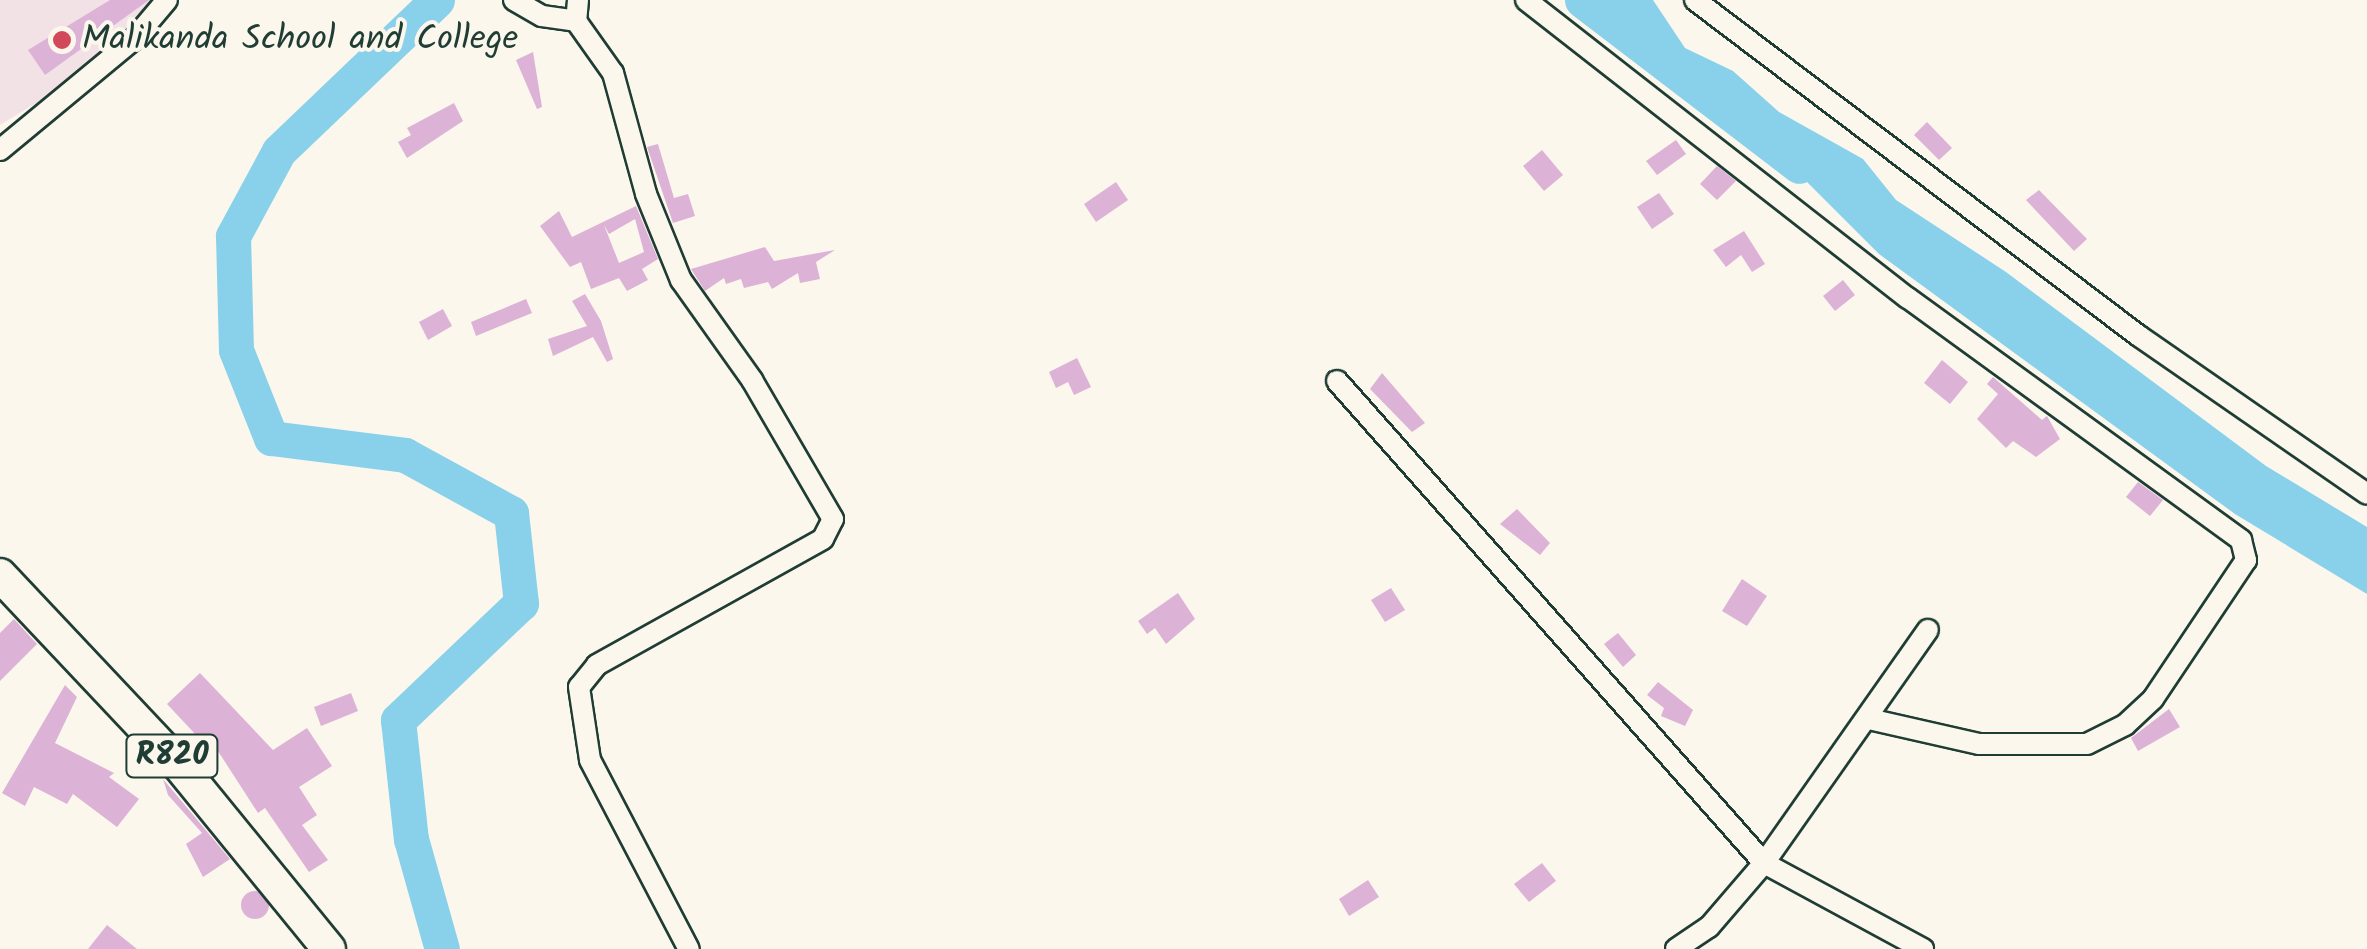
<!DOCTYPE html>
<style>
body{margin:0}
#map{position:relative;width:2367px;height:949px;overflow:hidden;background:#fbf7ec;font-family:Kalam,sans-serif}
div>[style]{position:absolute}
.built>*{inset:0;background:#f2e2e6}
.water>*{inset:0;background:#89d1ea}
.river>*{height:35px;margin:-17.5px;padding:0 17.5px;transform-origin:17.5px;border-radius:17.5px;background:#89d1ea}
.building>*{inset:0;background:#ddb2d7}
.round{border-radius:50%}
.roads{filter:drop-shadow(2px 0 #1f3d34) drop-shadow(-2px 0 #1f3d34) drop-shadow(0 2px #1f3d34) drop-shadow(0 -2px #1f3d34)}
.street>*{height:20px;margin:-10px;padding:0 10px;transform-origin:10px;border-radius:10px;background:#fbf7ec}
.primary>*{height:32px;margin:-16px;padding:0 16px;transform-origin:16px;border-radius:16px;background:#fbf7ec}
.dots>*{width:28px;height:28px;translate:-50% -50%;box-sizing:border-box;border:5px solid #fbf7ec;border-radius:50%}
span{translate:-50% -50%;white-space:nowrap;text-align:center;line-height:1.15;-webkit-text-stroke:8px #fbf7ec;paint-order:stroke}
.shield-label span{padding:2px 8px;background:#fbf7ec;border:2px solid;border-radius:8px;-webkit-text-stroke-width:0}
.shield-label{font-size:32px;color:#1f3d34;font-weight:700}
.poi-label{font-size:35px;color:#1f3d34}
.left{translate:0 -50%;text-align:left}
</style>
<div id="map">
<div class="built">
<div style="clip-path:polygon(0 0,174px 0,74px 80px,0 125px)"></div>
</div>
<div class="water">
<div style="clip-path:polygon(1582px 0,1653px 0,1685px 48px,1733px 71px,1779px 112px,1863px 159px,1896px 200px,2006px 272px,2266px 466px,2367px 527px,2367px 594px,2235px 514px,1879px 254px,1767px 142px)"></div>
</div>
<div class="river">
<div style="left:437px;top:0;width:219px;rotate:136.3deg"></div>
<div style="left:279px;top:151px;width:97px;rotate:118.4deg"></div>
<div style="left:233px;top:236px;width:114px;rotate:88.5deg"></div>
<div style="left:236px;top:350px;width:95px;rotate:68.3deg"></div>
<div style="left:271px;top:438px;width:135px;rotate:7.2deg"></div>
<div style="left:405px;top:455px;width:121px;rotate:28.7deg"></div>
<div style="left:511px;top:513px;width:91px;rotate:83.7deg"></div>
<div style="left:521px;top:603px;width:170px;rotate:136.4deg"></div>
<div style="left:398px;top:720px;width:120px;rotate:83.8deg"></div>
<div style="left:411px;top:839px;width:114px;rotate:74.3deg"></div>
<div style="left:1582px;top:0;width:273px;rotate:37.4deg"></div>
</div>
<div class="building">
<div style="clip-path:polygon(110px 0,149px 0,45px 75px,28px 50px)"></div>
<div style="clip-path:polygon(533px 52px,542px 107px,537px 109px,516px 60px)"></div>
<div style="clip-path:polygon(454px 103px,463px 121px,407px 158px,398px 142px,411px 135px,407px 128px)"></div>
<div style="clip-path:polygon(1927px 122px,1952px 148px,1939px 160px,1914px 135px)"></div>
<div style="clip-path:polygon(1676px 140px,1686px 154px,1657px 175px,1646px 161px)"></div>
<div style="clip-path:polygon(658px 144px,674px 198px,688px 194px,695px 216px,673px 223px,647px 147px)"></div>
<div style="clip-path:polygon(1542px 150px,1563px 175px,1544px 191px,1523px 166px)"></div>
<div style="clip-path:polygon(1717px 166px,1736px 181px,1717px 200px,1700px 184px)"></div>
<div style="clip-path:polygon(1116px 182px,1128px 200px,1096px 222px,1084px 204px)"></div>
<div style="clip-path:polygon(2039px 190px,2087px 239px,2074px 251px,2026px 200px)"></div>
<div style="clip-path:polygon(1659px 193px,1674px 214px,1652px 229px,1637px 207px)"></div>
<div style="clip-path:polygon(evenodd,636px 206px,658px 259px,642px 269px,648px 280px,627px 291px,619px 278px,591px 289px,581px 262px,570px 267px,540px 226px,559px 211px,572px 237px,636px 206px,635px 219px,644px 252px,619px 263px,604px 225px,609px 234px,635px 219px)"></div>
<div style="clip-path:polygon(1744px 231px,1765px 264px,1752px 272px,1741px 255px,1726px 267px,1713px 250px)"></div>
<div style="clip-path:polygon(765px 247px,774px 261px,835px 250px,816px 262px,820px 279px,800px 283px,798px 273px,772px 289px,768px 282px,744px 288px,741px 279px,726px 284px,724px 278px,705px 291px,691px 269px)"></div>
<div style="clip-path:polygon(1843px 280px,1855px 295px,1835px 311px,1823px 296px)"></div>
<div style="clip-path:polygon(585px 294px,601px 321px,613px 359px,607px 362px,593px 337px,553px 356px,548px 339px,587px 326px,572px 301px)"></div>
<div style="clip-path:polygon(526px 299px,532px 313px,476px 336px,471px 322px)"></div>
<div style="clip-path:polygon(443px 309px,452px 326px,428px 340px,419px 322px)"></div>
<div style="clip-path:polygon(1077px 358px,1091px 387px,1074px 395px,1068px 382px,1056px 388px,1049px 372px)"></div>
<div style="clip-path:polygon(1942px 360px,1968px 382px,1950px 404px,1924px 383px)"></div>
<div style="clip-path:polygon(1382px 373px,1425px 423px,1412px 432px,1370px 389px)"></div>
<div style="clip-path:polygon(1993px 377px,2042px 420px,2047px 416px,2060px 439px,2036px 457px,2013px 441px,2006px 448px,1977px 419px,1998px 394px,1987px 384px)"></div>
<div style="clip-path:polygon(2138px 482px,2163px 500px,2150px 516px,2126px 497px)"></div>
<div style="clip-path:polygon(1517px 509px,1550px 543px,1540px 555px,1500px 524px)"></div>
<div style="clip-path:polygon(1742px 579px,1767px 596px,1747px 626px,1722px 611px)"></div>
<div style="clip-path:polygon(1391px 588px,1405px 610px,1385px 622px,1371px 600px)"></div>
<div style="clip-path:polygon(1178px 593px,1195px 619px,1166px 644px,1155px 628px,1147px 634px,1138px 621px)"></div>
<div style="clip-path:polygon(14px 619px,37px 644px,0 681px,0 633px)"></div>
<div style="clip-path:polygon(1618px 633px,1636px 655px,1623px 667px,1604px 644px)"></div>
<div style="clip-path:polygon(200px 673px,273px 750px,307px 728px,332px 766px,299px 787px,317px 815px,302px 825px,328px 860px,309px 872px,265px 808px,258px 813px,216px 748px,212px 752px,167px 704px)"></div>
<div style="clip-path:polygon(1658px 682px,1693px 710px,1685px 726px,1661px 716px,1664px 708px,1647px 695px)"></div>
<div style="clip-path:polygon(65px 685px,77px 697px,55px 743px,114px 773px,109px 777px,139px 799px,117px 827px,73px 794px,67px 804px,34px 787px,25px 806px,2px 793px)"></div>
<div style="clip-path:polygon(351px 693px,358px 711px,321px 726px,314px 707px)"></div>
<div style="clip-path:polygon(2169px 709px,2180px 727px,2138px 751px,2131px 738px)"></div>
<div style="clip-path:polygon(163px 779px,230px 859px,203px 877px,186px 844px,202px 833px,168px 795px)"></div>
<div style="clip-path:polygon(1542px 863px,1556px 881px,1529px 902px,1514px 884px)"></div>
<div style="clip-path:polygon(1368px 880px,1379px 897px,1349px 916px,1339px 899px)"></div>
<div class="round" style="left:241px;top:891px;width:28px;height:28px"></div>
<div style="clip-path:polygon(107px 925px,137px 949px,88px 949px)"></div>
</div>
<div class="roads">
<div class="street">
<div style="left:514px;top:0;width:32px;rotate:30deg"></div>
<div style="left:542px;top:16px;width:34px;rotate:8deg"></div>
<div style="left:578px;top:0;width:21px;rotate:95deg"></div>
<div style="left:576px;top:21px;width:64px;rotate:54.6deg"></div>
<div style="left:613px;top:73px;width:125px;rotate:74.7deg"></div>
<div style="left:646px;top:194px;width:93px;rotate:67.9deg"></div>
<div style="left:681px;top:280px;width:123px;rotate:54.6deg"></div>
<div style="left:752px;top:380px;width:161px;rotate:59.8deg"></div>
<div style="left:833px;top:519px;width:22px;rotate:117deg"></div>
<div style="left:823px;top:539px;width:259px;rotate:150.9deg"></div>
<div style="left:597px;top:665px;width:28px;rotate:129deg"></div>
<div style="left:579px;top:687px;width:74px;rotate:81.4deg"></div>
<div style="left:590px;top:760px;width:213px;rotate:62.4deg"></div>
<div style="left:1526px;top:0;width:484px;rotate:38deg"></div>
<div style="left:1908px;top:298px;width:412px;rotate:36deg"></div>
<div style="left:2241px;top:540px;width:21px;rotate:76deg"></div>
<div style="left:2246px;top:560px;width:167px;rotate:123.8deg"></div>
<div style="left:2153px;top:699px;width:38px;rotate:137deg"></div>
<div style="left:2125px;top:725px;width:42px;rotate:153.4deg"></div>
<div style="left:2087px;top:744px;width:108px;rotate:180deg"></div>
<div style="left:1979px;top:744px;width:113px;rotate:-167.2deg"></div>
<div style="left:1695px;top:0;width:557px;rotate:37.12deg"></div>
<div style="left:2139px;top:336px;width:277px;rotate:34.7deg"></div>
<div style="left:0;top:150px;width:174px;rotate:-39.6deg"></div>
<div style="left:134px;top:39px;width:51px;rotate:-49.8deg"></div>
<div style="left:1337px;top:381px;width:644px;rotate:48.46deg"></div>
<div style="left:1764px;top:863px;width:181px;rotate:28.4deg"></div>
<div style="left:1676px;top:949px;width:40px;rotate:-34deg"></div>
<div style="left:1709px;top:927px;width:84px;rotate:-49.3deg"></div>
<div style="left:1764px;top:863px;width:285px;rotate:-54.9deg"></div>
</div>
<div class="primary">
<div style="left:0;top:575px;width:260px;rotate:46.7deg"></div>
<div style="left:178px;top:764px;width:239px;rotate:50.8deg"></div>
</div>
</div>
<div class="dots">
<div style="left:62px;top:40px;background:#d1495b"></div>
</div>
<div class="shield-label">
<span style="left:172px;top:756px">R820</span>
</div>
<div class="poi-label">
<span class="left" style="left:82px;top:40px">Malikanda School and College</span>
</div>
</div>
